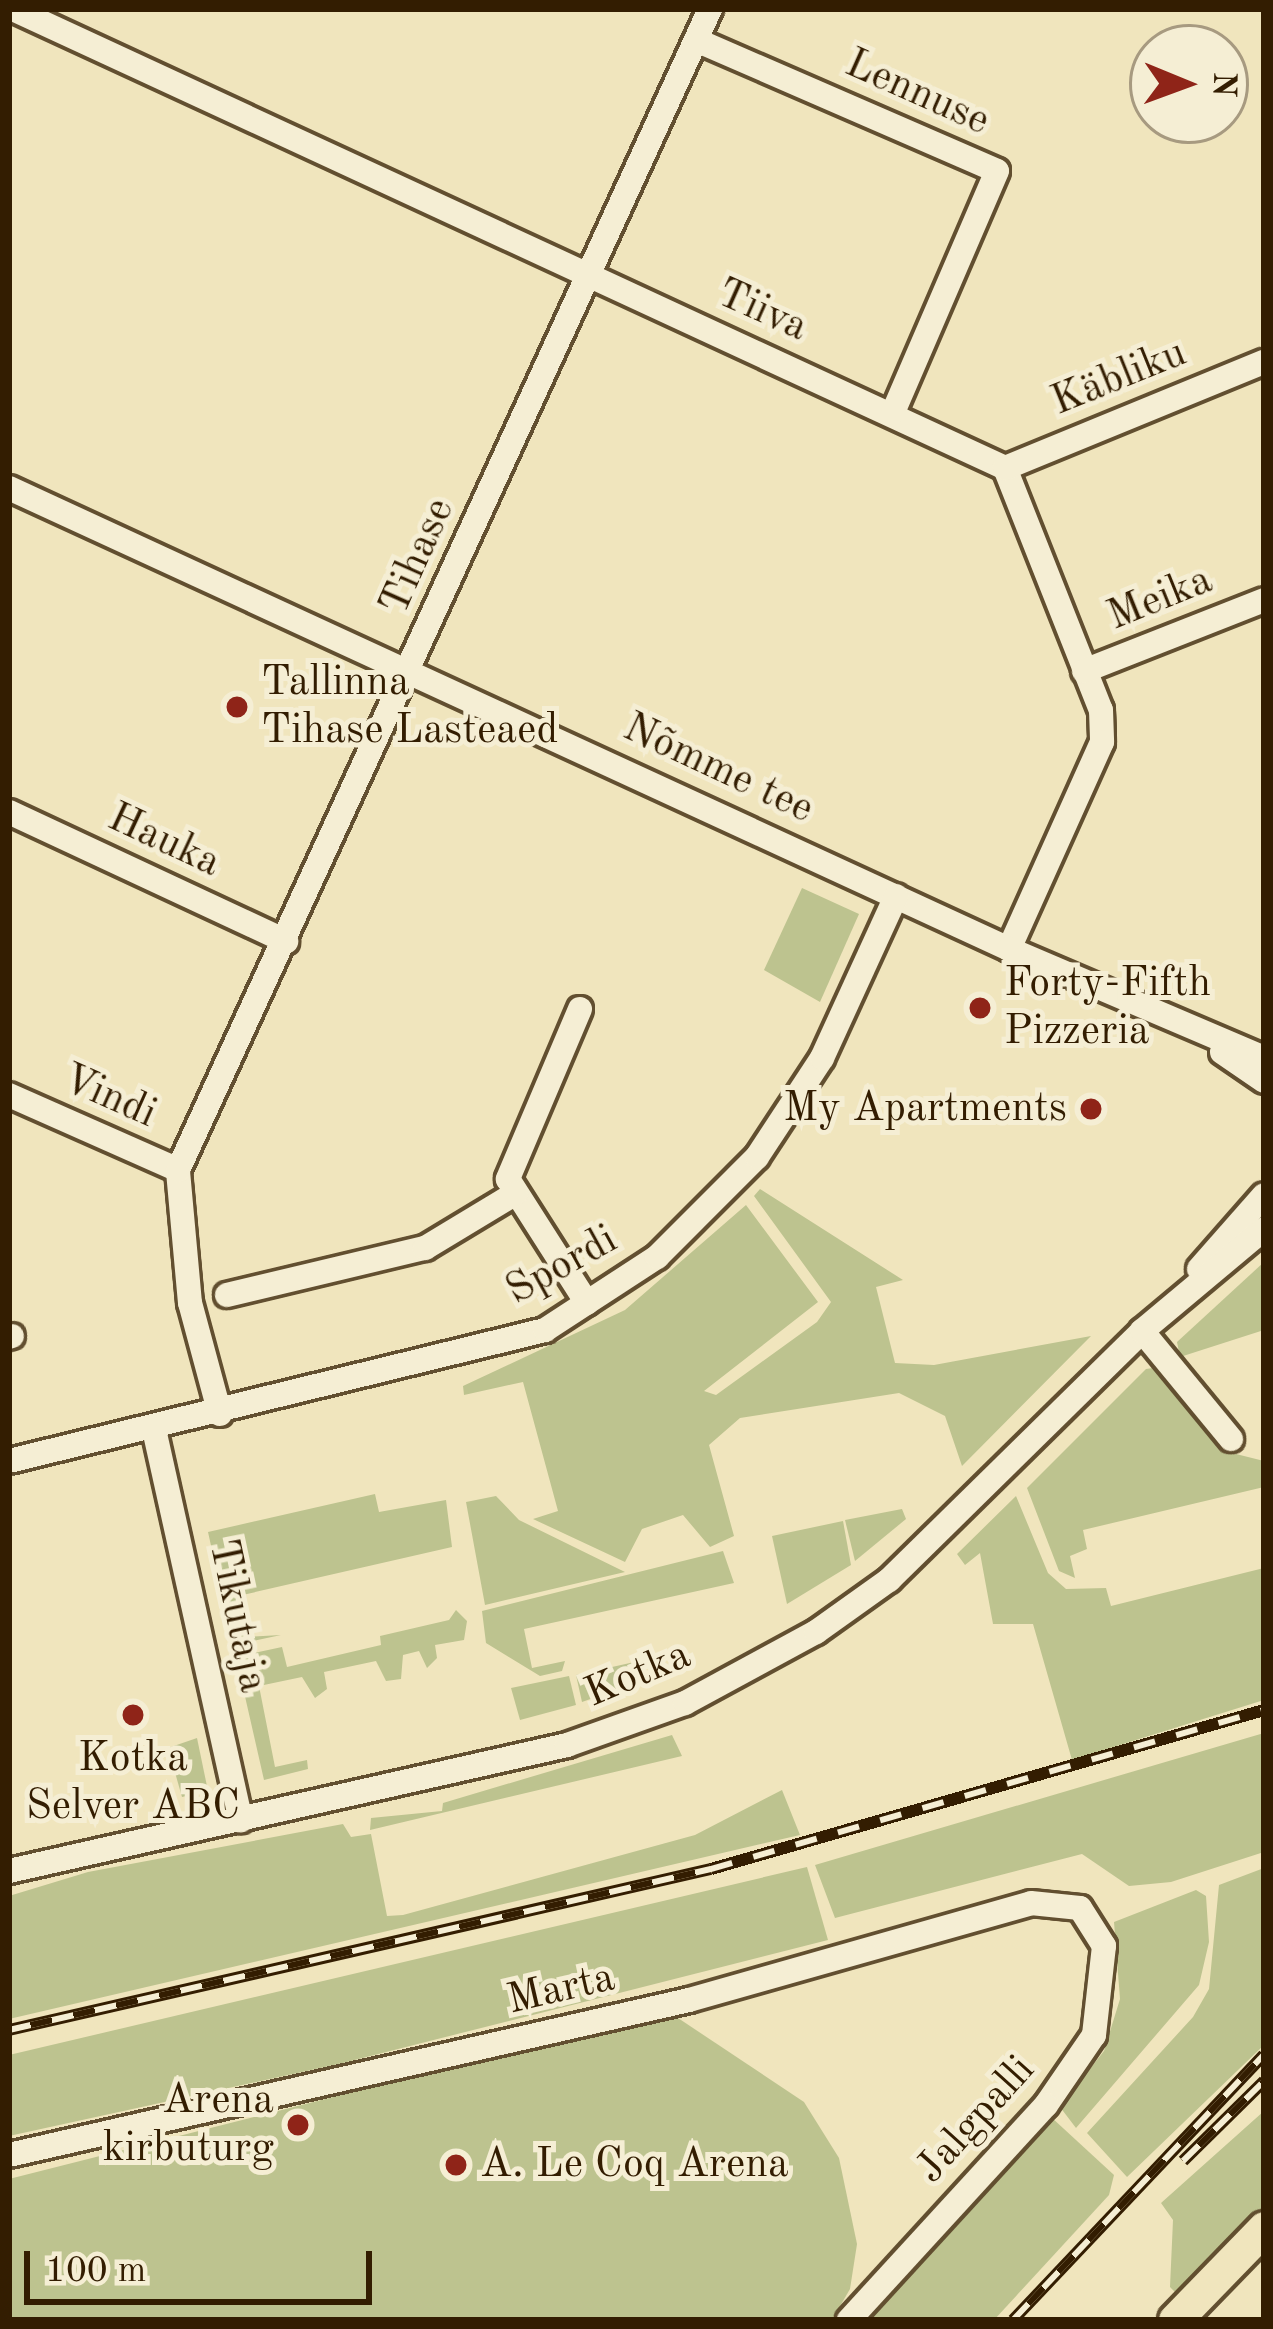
<!DOCTYPE html>
<meta charset="utf-8">
<style>
body{margin:0}
#map{position:relative;width:1273px;height:2329px;overflow:hidden;background:#f0e5bd;font-family:"Old Standard TT",serif}
div>[style]{position:absolute}
.green>*{inset:0;background:#bdc38f}
.roads{filter:drop-shadow(3px 0 #624f30) drop-shadow(-3px 0 #624f30) drop-shadow(0 3px #624f30) drop-shadow(0 -3px #624f30)}
.minor>*{height:24px;margin:-12px;padding:0 12px;transform-origin:12px;border-radius:12px;background:#f5eed4}
.major>*{height:33px;margin:-16.5px;padding:0 16.5px;transform-origin:16.5px;border-radius:16.5px;background:#f0e5bd}
.rail>*{height:12px;margin-top:-6px;transform-origin:0;background:repeating-linear-gradient(90deg,#f5eed4 0 22px,#331d01 0 44px);box-sizing:border-box;border-block:3px solid #331d01}
.dots>*{width:33px;height:33px;translate:-50% -50%;box-sizing:border-box;border:6px solid #f5eed4;border-radius:50%}
span{translate:-50% -50%;white-space:nowrap;text-align:center;line-height:1.15;-webkit-text-stroke:10px #f5eed4;paint-order:stroke}
.street-label{font-size:42px;color:#331d01}
.poi-label{font-size:42px;color:#331d01}
.left{translate:0 -50%;text-align:left}
.right{translate:-100% -50%;text-align:right}
.frame{position:absolute;inset:0;border:12px solid #331d01;pointer-events:none}
.north{position:absolute;left:1129px;top:24px;width:120px;height:120px;box-sizing:border-box;background:#f5eed4;border:3px solid #a79a80;border-radius:50%;rotate:91deg;font-size:33px;font-weight:700;line-height:48px;text-align:center;color:#331d01}
.north::after{content:'';display:block;margin:auto;width:42px;height:54px;background:#8f2418;clip-path:polygon(50% 0,100% 100%,50% 72%,0 100%)}
.scale{position:absolute;left:24px;top:2251px;width:348px;height:54px;box-sizing:border-box;border:6px solid #331d01;border-top:0;padding-left:15px;font-size:36px;line-height:42px;white-space:nowrap;color:#331d01;-webkit-text-stroke:9px #f5eed4;paint-order:stroke}
</style>
<div id="map">
<div class="green">
<div style="clip-path:polygon(802px 888px,859px 914px,820px 1002px,764px 970px)"></div>
<div style="clip-path:polygon(760px 1189px,903px 1280px,876px 1287px,895px 1363px,934px 1365px,1091px 1336px,962px 1466px,945px 1416px,899px 1393px,740px 1418px,709px 1445px,734px 1536px,710px 1547px,683px 1515px,642px 1529px,625px 1562px,533px 1519px,558px 1511px,523px 1382px,464px 1395px,463px 1386px,625px 1310px,746px 1205px,818px 1302px,704px 1391px,716px 1395px,817px 1322px,831px 1302px,754px 1196px)"></div>
<div style="clip-path:polygon(1264px 1262px,1264px 1330px,1180px 1357px,1177px 1342px)"></div>
<div style="clip-path:polygon(1160px 1367px,1224px 1451px,1264px 1461px,1264px 1487px,1083px 1530px,1087px 1549px,1070px 1556px,1075px 1578px,1059px 1571px,1027px 1488px,1146px 1369px)"></div>
<div style="clip-path:polygon(375px 1494px,379px 1512px,446px 1500px,452px 1547px,238px 1596px,247px 1637px,281px 1635px,233px 1645px,208px 1532px)"></div>
<div style="clip-path:polygon(496px 1496px,519px 1520px,625px 1572px,485px 1605px,466px 1502px)"></div>
<div style="clip-path:polygon(1016px 1496px,1048px 1573px,1066px 1589px,1106px 1588px,1111px 1606px,1264px 1568px,1264px 1700px,1072px 1760px,1033px 1624px,993px 1624px,980px 1553px,965px 1565px,957px 1554px)"></div>
<div style="clip-path:polygon(902px 1509px,906px 1519px,855px 1561px,845px 1520px)"></div>
<div style="clip-path:polygon(843px 1521px,851px 1565px,787px 1604px,772px 1536px)"></div>
<div style="clip-path:polygon(723px 1551px,734px 1583px,524px 1629px,532px 1668px,565px 1661px,562px 1671px,540px 1676px,486px 1643px,482px 1611px)"></div>
<div style="clip-path:polygon(456px 1610px,467px 1621px,464px 1640px,435px 1645px,437px 1658px,427px 1668px,419px 1651px,403px 1655px,401px 1679px,386px 1681px,376px 1661px,324px 1672px,327px 1689px,315px 1698px,302px 1677px,259px 1686px,275px 1767px,307px 1760px,308px 1769px,264px 1780px,236px 1657px,282px 1647px,287px 1667px,381px 1645px,380px 1636px,449px 1620px)"></div>
<div style="clip-path:polygon(639px 1661px,644px 1680px,582px 1702px,576px 1675px)"></div>
<div style="clip-path:polygon(569px 1676px,576px 1705px,520px 1720px,511px 1688px)"></div>
<div style="clip-path:polygon(1264px 1733px,1264px 1852px,1171px 1882px,1129px 1886px,1082px 1854px,835px 1918px,815px 1865px)"></div>
<div style="clip-path:polygon(672px 1735px,682px 1756px,370px 1830px,371px 1818px,442px 1811px,443px 1803px)"></div>
<div style="clip-path:polygon(197px 1738px,208px 1791px,182px 1797px,168px 1748px)"></div>
<div style="clip-path:polygon(782px 1790px,800px 1835px,9px 2019px,9px 1896px,88px 1872px,343px 1824px,351px 1837px,371px 1834px,387px 1916px,403px 1915px,695px 1835px)"></div>
<div style="clip-path:polygon(807px 1867px,828px 1940px,339px 2064px,9px 2136px,9px 2055px)"></div>
<div style="clip-path:polygon(1264px 1868px,1264px 2045px,1127px 2177px,1087px 2133px,1193px 2017px,1209px 1989px,1219px 1885px)"></div>
<div style="clip-path:polygon(1196px 1890px,1206px 1896px,1209px 1942px,1199px 1985px,1076px 2128px,1060px 2107px,1104px 2051px,1120px 1999px,1114px 1922px)"></div>
<div style="clip-path:polygon(669px 2012px,804px 2102px,839px 2158px,857px 2244px,850px 2289px,832px 2320px,9px 2320px,9px 2179px)"></div>
<div style="clip-path:polygon(1264px 2111px,1264px 2208px,1177px 2294px,1170px 2287px,1173px 2220px,1161px 2203px)"></div>
<div style="clip-path:polygon(1051px 2117px,1114px 2175px,1109px 2195px,994px 2320px,864px 2320px)"></div>
</div>
<div class="roads">
<div class="minor">
<div style="left:13px;top:9px;width:1093px;rotate:24.83deg"></div>
<div style="left:1005px;top:468px;width:260px;rotate:68.4deg"></div>
<div style="left:1101px;top:710px;width:32px;rotate:88deg"></div>
<div style="left:1102px;top:742px;width:227px;rotate:114.2deg"></div>
<div style="left:696px;top:40px;width:328px;rotate:23.5deg"></div>
<div style="left:997px;top:171px;width:263px;rotate:113.3deg"></div>
<div style="left:1005px;top:468px;width:280px;rotate:-22.3deg"></div>
<div style="left:9px;top:488px;width:1101px;rotate:24.75deg"></div>
<div style="left:1009px;top:949px;width:277px;rotate:23.1deg"></div>
<div style="left:1084px;top:671px;width:193px;rotate:-21.5deg"></div>
<div style="left:9px;top:812px;width:306px;rotate:25deg"></div>
<div style="left:580px;top:1009px;width:185px;rotate:113deg"></div>
<div style="left:508px;top:1179px;width:147px;rotate:57.5deg"></div>
<div style="left:1222px;top:1052px;width:51px;rotate:34.6deg"></div>
<div style="left:9px;top:1095px;width:185px;rotate:23.9deg"></div>
<div style="left:1199px;top:1269px;width:98px;rotate:-48.7deg"></div>
<div style="left:227px;top:1295px;width:204px;rotate:-13.4deg"></div>
<div style="left:425px;top:1248px;width:106px;rotate:-31.1deg"></div>
<div style="left:1142px;top:1331px;width:140px;rotate:50.5deg"></div>
<div style="left:9px;top:1337px;width:3px;rotate:-18deg"></div>
<div style="left:220px;top:1414px;width:115px;rotate:-105.1deg"></div>
<div style="left:190px;top:1303px;width:134px;rotate:-95.2deg"></div>
<div style="left:178px;top:1170px;width:1277px;rotate:-65.38deg"></div>
<div style="left:154px;top:1429px;width:401px;rotate:77.5deg"></div>
<div style="left:9px;top:1461px;width:552px;rotate:-13.73deg"></div>
<div style="left:545px;top:1330px;width:134px;rotate:-33.1deg"></div>
<div style="left:657px;top:1257px;width:141px;rotate:-45deg"></div>
<div style="left:757px;top:1157px;width:118px;rotate:-56.7deg"></div>
<div style="left:822px;top:1058px;width:178px;rotate:-65.4deg"></div>
<div style="left:9px;top:1871px;width:572px;rotate:-12.72deg"></div>
<div style="left:567px;top:1745px;width:125px;rotate:-19.6deg"></div>
<div style="left:685px;top:1703px;width:149px;rotate:-28.5deg"></div>
<div style="left:816px;top:1632px;width:90px;rotate:-35.5deg"></div>
<div style="left:889px;top:1580px;width:355px;rotate:-44.5deg"></div>
<div style="left:1142px;top:1331px;width:159px;rotate:-39.9deg"></div>
<div style="left:9px;top:2155px;width:697px;rotate:-12.84deg"></div>
<div style="left:689px;top:2000px;width:355px;rotate:-15.8deg"></div>
<div style="left:1031px;top:1903px;width:49px;rotate:5.8deg"></div>
<div style="left:1080px;top:1908px;width:45px;rotate:57.7deg"></div>
<div style="left:1104px;top:1946px;width:90px;rotate:96.4deg"></div>
<div style="left:1094px;top:2035px;width:85px;rotate:124.4deg"></div>
<div style="left:1046px;top:2105px;width:292px;rotate:132.5deg"></div>
</div>
<div class="major">
<div style="left:1175px;top:2320px;width:128px;rotate:-45.9deg"></div>
</div>
</div>
<div class="rail">
<div style="left:9px;top:2030px;width:720px;rotate:-12.92deg"></div>
<div style="left:711px;top:1869px;width:575px;rotate:-16.04deg"></div>
<div style="left:1183px;top:2161px;width:114px;rotate:-44.6deg"></div>
<div style="left:1013px;top:2320px;width:365px;rotate:-46.6deg"></div>
</div>
<div class="dots">
<div style="left:237px;top:707px;background:#8f2418"></div>
<div style="left:980px;top:1008px;background:#8f2418"></div>
<div style="left:1091px;top:1109px;background:#8f2418"></div>
<div style="left:133px;top:1715px;background:#8f2418"></div>
<div style="left:298px;top:2125px;background:#8f2418"></div>
<div style="left:456px;top:2165px;background:#8f2418"></div>
</div>
<div class="street-label">
<span style="left:917px;top:93px;rotate:24deg">Lennuse</span>
<span style="left:762px;top:311px;rotate:24deg">Tiiva</span>
<span style="left:1119px;top:378px;rotate:-22deg">Käbliku</span>
<span style="left:418px;top:557px;rotate:-66deg">Tihase</span>
<span style="left:1160px;top:599px;rotate:-22deg">Meika</span>
<span style="left:718px;top:769px;rotate:25deg">Nõmme tee</span>
<span style="left:164px;top:841px;rotate:25deg">Hauka</span>
<span style="left:109px;top:1097px;rotate:24deg">Vindi</span>
<span style="left:562px;top:1266px;rotate:-29deg">Spordi</span>
<span style="left:237px;top:1616px;rotate:78deg">Tikutaja</span>
<span style="left:638px;top:1675px;rotate:-23deg">Kotka</span>
<span style="left:561px;top:1990px;rotate:-13deg">Marta</span>
<span style="left:976px;top:2120px;rotate:-48deg">Jalgpalli</span>
</div>
<div class="poi-label">
<span class="left" style="left:261px;top:707px">Tallinna<br>Tihase Lasteaed</span>
<span class="left" style="left:1004px;top:1008px">Forty-Fifth<br>Pizzeria</span>
<span class="right" style="left:1067px;top:1109px">My Apartments</span>
<span style="left:133px;top:1783px">Kotka<br>Selver ABC</span>
<span class="right" style="left:274px;top:2125px">Arena<br>kirbuturg</span>
<span class="left" style="left:480px;top:2165px">A. Le Coq Arena</span>
</div>
<div class="frame"></div>
<div class="north">N</div>
<div class="scale">100 m</div>
</div>
